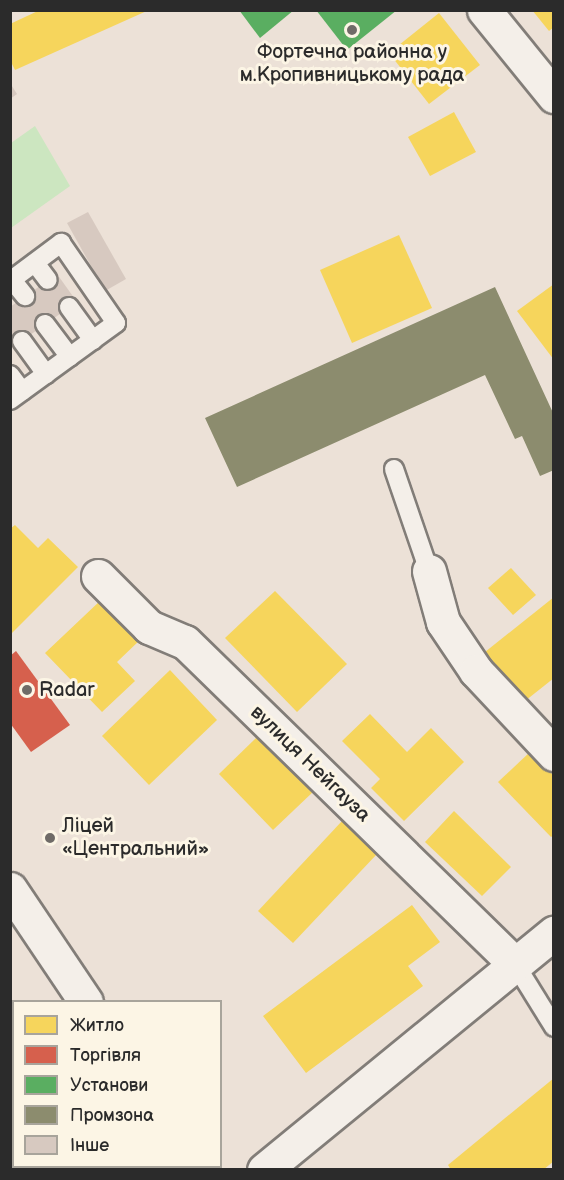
<!DOCTYPE html>
<meta charset="utf-8">
<style>
body{margin:0}
#map{position:relative;width:564px;height:1180px;overflow:hidden;background:#ece1d7;font-family:"Balsamiq Sans",sans-serif}
div>[style]{position:absolute}
.green>*{inset:0;background:#cce6c0}
.water>*{inset:0;background:#afdded}
.homes>*{inset:0;background:#f6d55c}
.shops>*{inset:0;background:#d6604d}
.public>*{inset:0;background:#5aae61}
.industry>*{inset:0;background:#8c8c6e}
.building>*{inset:0;background:#d7c9c0}
.roads{filter:drop-shadow(2px 0 #827d78) drop-shadow(-2px 0 #827d78) drop-shadow(0 2px #827d78) drop-shadow(0 -2px #827d78)}
.lane>*{height:18px;margin:-9px;padding:0 9px;transform-origin:9px;border-radius:9px;background:#f4efe9}
.street>*{height:33px;margin:-16.5px;padding:0 16.5px;transform-origin:16.5px;border-radius:16.5px;background:#f4efe9}
.secondary>*{height:33px;margin:-16.5px;padding:0 16.5px;transform-origin:16.5px;border-radius:16.5px;background:#f4efe9}
.dots>*{width:16px;height:16px;translate:-50% -50%;box-sizing:border-box;border:3px solid #fcf5e5;border-radius:50%}
span{translate:-50% -50%;white-space:nowrap;text-align:center;line-height:1.15;-webkit-text-stroke:6px #fcf5e5;paint-order:stroke}
.poi-label{font-size:20px;color:#2b2b2b}
.left{translate:0 -50%;text-align:left}
.street-label{font-size:20px;color:#2b2b2b}
.frame{position:absolute;inset:0;border:12px solid #2b2b2b;pointer-events:none}
.legend{position:absolute;left:12px;top:1000px;width:210px;height:168px;box-sizing:border-box;background:#fcf5e5;border:2px solid #a8a49b;margin:0;padding:8px 10px;list-style:none;font-size:18px;color:#2b2b2b}
.legend li{display:flex;align-items:center;gap:12px;height:30px}
.legend b{width:30px;border:2px solid #a8a49b}
</style>
<div id="map">
<div class="green">
<div style="clip-path:polygon(35px 126px,70px 186px,11px 228px,11px 143px)"></div>
</div>
<div class="water">
<div style="clip-path:polygon(10px 1069px,14px 1073px,14px 1166px,61px 1167px,63px 1169px,11px 1169px)"></div>
</div>
<div class="homes">
<div style="clip-path:polygon(40px 10px,149px 10px,15px 70px,10px 60px,10px 24px)"></div>
<div style="clip-path:polygon(532px 10px,554px 10px,554px 27px,549px 31px)"></div>
<div style="clip-path:polygon(439px 13px,480px 65px,429px 104px,389px 53px)"></div>
<div style="clip-path:polygon(454px 112px,476px 152px,430px 176px,408px 137px)"></div>
<div style="clip-path:polygon(399px 235px,432px 308px,352px 343px,320px 270px)"></div>
<div style="clip-path:polygon(554px 284px,554px 360px,517px 311px)"></div>
<div style="clip-path:polygon(15px 525px,38px 548px,48px 538px,78px 567px,10px 635px,10px 529px)"></div>
<div style="clip-path:polygon(511px 568px,536px 595px,513px 615px,488px 588px)"></div>
<div style="clip-path:polygon(275px 591px,347px 664px,297px 712px,225px 638px)"></div>
<div style="clip-path:polygon(554px 597px,554px 678px,525px 701px,485px 652px)"></div>
<div style="clip-path:polygon(102px 599px,141px 639px,117px 662px,135px 681px,102px 712px,45px 653px)"></div>
<div style="clip-path:polygon(170px 670px,217px 720px,149px 785px,102px 736px)"></div>
<div style="clip-path:polygon(370px 714px,407px 752px,431px 728px,464px 762px,404px 821px,371px 788px,380px 779px,342px 741px)"></div>
<div style="clip-path:polygon(258px 736px,314px 791px,273px 830px,219px 774px)"></div>
<div style="clip-path:polygon(530px 752px,554px 776px,554px 835px,551px 837px,498px 782px)"></div>
<div style="clip-path:polygon(454px 811px,511px 867px,482px 896px,425px 842px)"></div>
<div style="clip-path:polygon(342px 821px,377px 854px,293px 943px,258px 911px)"></div>
<div style="clip-path:polygon(412px 905px,440px 942px,408px 966px,423px 986px,306px 1073px,263px 1016px)"></div>
<div style="clip-path:polygon(554px 1078px,554px 1161px,543px 1170px,451px 1170px,448px 1165px)"></div>
</div>
<div class="shops">
<div style="clip-path:polygon(16px 651px,70px 725px,31px 752px,10px 723px,10px 656px)"></div>
</div>
<div class="public">
<div style="clip-path:polygon(239px 10px,294px 10px,260px 38px)"></div>
<div style="clip-path:polygon(316px 10px,397px 10px,347px 50px)"></div>
</div>
<div class="industry">
<div style="clip-path:polygon(495px 287px,554px 415px,554px 470px,540px 476px,522px 436px,515px 439px,485px 375px,237px 487px,205px 418px)"></div>
</div>
<div class="building">
<div style="clip-path:polygon(10px 83px,17px 94px,10px 99px)"></div>
<div style="clip-path:polygon(88px 212px,126px 279px,105px 291px,67px 223px)"></div>
<div style="clip-path:polygon(57px 274px,77px 302px,10px 349px,10px 307px)"></div>
</div>
<div class="roads">
<div class="lane">
<div style="left:35px;top:263px;width:21px;rotate:53deg"></div>
<div style="left:12px;top:280px;width:21px;rotate:51deg"></div>
<div style="left:10px;top:281px;width:64px;rotate:-36.7deg"></div>
<div style="left:61px;top:243px;width:97px;rotate:55.5deg"></div>
<div style="left:116px;top:323px;width:131px;rotate:144deg"></div>
<div style="left:69px;top:307px;width:41px;rotate:54deg"></div>
<div style="left:45px;top:324px;width:41px;rotate:52.9deg"></div>
<div style="left:22px;top:341px;width:41px;rotate:54deg"></div>
<div style="left:10px;top:375px;width:20px;rotate:53deg"></div>
<div style="left:394px;top:469px;width:108px;rotate:71.1deg"></div>
<div style="left:515px;top:964px;width:74px;rotate:58.2deg"></div>
</div>
<div class="street">
<div style="left:484px;top:10px;width:111px;rotate:50.9deg"></div>
<div style="left:429px;top:571px;width:53px;rotate:74.6deg"></div>
<div style="left:443px;top:622px;width:59px;rotate:56deg"></div>
<div style="left:476px;top:671px;width:114px;rotate:46.8deg"></div>
<div style="left:98px;top:576px;width:72px;rotate:45deg"></div>
<div style="left:149px;top:627px;width:39px;rotate:23deg"></div>
<div style="left:185px;top:642px;width:461px;rotate:44.3deg"></div>
<div style="left:264px;top:1170px;width:375px;rotate:-39.3deg"></div>
</div>
<div class="secondary">
<div style="left:10px;top:889px;width:136px;rotate:56.1deg"></div>
<div style="left:198px;top:1166px;width:4px;rotate:63deg"></div>
</div>
</div>
<div class="dots">
<div style="left:352px;top:30px;background:#6f6b67"></div>
<div style="left:27px;top:690px;background:#6f6b67"></div>
<div style="left:50px;top:838px;background:#6f6b67"></div>
</div>
<div class="poi-label">
<span style="left:352px;top:64px">Фортечна районна у<br>м.Кропивницькому рада</span>
<span class="left" style="left:39px;top:690px">Radar</span>
<span class="left" style="left:62px;top:838px">Ліцей<br>«Центральний»</span>
</div>
<div class="street-label">
<span style="left:310px;top:764px;rotate:44deg">вулиця Нейгауза</span>
</div>
<div class="frame"></div>
<ul class="legend">
<li><b style="height:16px;background:#f6d55c"></b>Житло</li>
<li><b style="height:16px;background:#d6604d"></b>Торгівля</li>
<li><b style="height:16px;background:#5aae61"></b>Установи</li>
<li><b style="height:16px;background:#8c8c6e"></b>Промзона</li>
<li><b style="height:16px;background:#d7c9c0"></b>Інше</li>
</ul>
</div>
